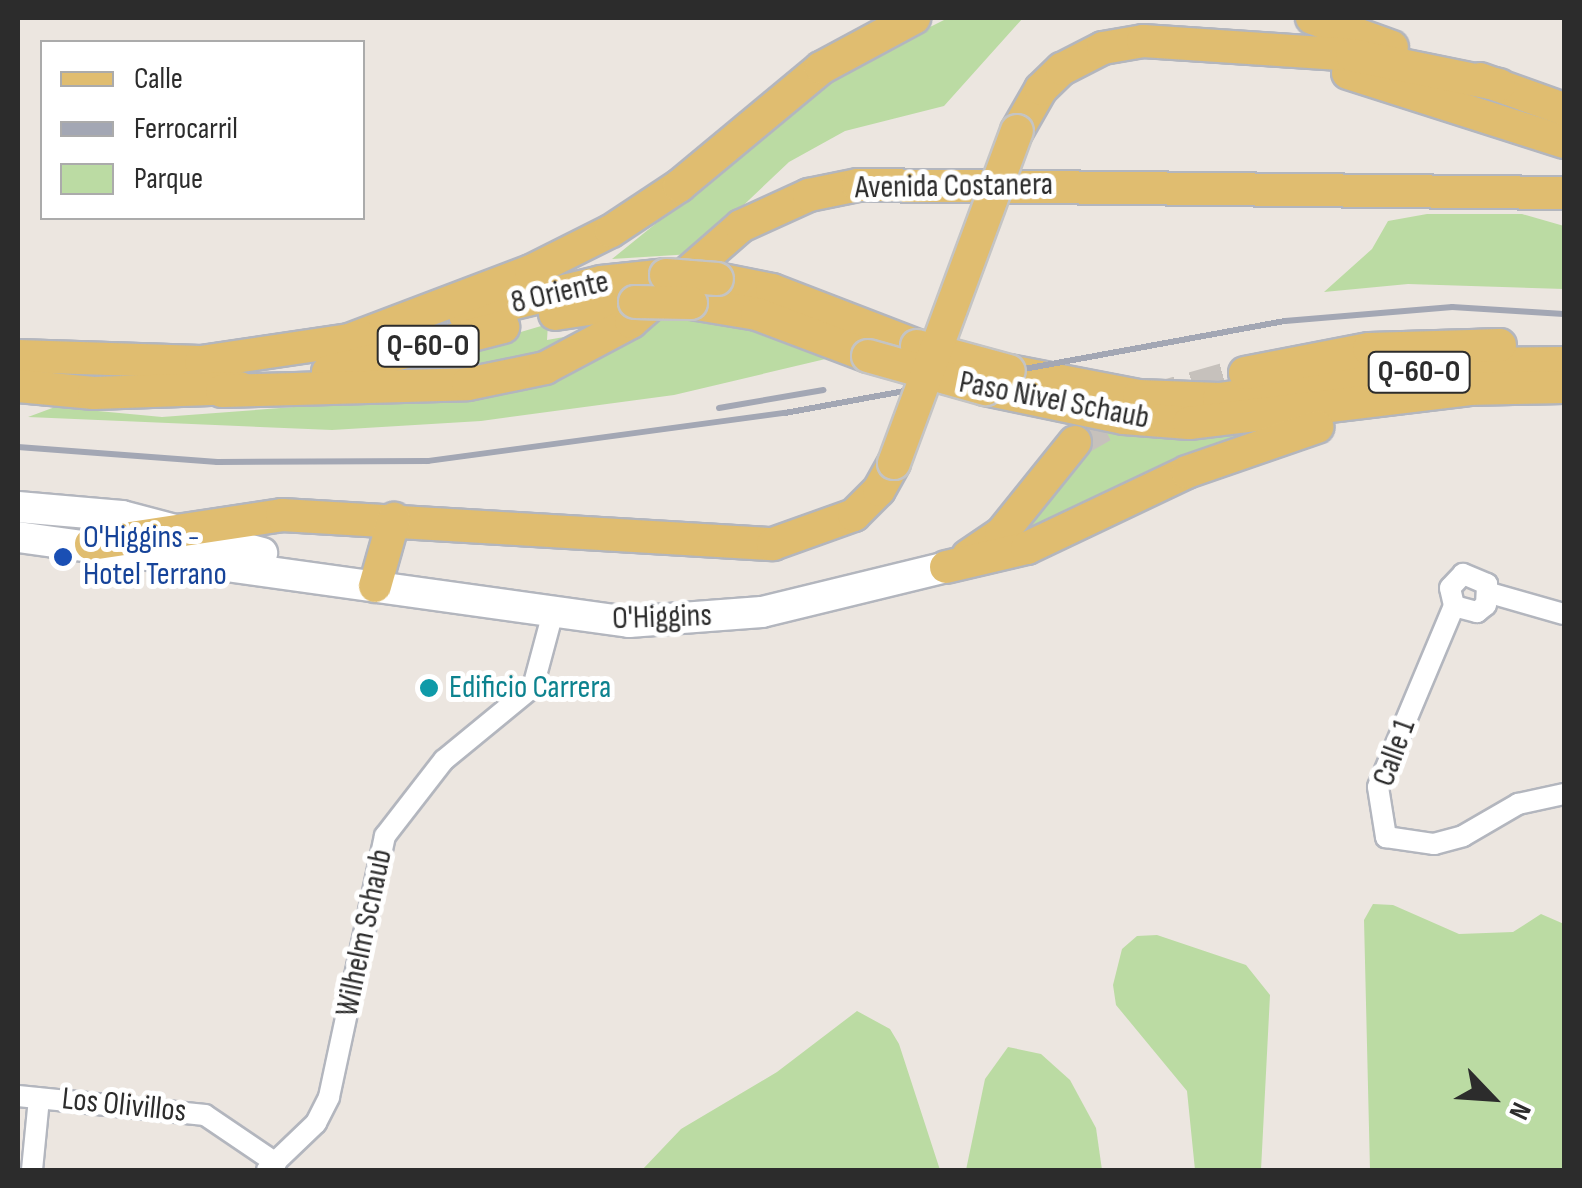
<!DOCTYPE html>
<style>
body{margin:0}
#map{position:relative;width:1582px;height:1188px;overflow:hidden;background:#ece6e0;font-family:"Sofia Sans Condensed",sans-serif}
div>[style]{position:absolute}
.green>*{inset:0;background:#bbdba3}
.primary-tunnel>*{height:32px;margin-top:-16px;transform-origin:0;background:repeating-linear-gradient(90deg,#c6c1bc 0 32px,transparent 0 48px)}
.roads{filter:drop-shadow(2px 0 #b3b6be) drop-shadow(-2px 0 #b3b6be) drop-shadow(0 2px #b3b6be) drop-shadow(0 -2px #b3b6be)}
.minor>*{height:20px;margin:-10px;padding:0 10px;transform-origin:10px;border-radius:10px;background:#fff}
.secondary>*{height:30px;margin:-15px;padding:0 15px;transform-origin:15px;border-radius:15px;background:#fff}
.primary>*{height:32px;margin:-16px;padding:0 16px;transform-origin:16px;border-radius:16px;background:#e0bd70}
.rail>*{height:6px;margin:-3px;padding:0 3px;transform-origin:3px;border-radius:3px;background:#a3a7b4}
.bridges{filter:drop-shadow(2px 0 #c4c4c4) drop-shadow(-2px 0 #c4c4c4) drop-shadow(0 2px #c4c4c4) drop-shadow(0 -2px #c4c4c4)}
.primary-bridge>*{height:32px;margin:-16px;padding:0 16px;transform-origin:16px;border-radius:16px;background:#e0bd70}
.dots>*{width:28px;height:28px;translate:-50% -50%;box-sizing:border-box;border:5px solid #fff;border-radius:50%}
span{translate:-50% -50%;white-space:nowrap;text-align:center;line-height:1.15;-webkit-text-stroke:10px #fff;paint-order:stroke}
.shield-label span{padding:2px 8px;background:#fff;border:2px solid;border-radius:8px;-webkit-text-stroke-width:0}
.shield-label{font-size:30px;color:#2c2c2c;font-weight:700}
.street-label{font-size:32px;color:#2c2c2c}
.transit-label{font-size:32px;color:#164399}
.left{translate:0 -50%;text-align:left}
.culture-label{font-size:32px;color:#0d838f}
.frame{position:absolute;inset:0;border:20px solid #2c2c2c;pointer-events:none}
.legend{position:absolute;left:40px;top:40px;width:325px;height:180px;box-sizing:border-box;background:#fff;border:2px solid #ababab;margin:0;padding:12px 18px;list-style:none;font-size:30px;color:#2c2c2c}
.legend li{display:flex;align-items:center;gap:20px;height:50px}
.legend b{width:50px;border:2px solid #ababab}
.north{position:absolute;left:1442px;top:1048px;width:100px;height:100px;-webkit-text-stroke:8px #fff;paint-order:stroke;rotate:115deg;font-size:28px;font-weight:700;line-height:40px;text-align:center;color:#2c2c2c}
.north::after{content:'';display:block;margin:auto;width:35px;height:45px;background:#2c2c2c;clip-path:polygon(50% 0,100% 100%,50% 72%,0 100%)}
</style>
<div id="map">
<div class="green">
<div style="clip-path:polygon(948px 18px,1023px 18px,944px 106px,845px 131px,789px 162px,692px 254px,612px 259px,848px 68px)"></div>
<div style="clip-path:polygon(1427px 214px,1522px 214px,1564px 226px,1564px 289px,1408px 284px,1324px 292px,1372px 249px,1388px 221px)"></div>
<div style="clip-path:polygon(679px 318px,756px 321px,834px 357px,674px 395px,481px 421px,332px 430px,28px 417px,55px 407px,162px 417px,520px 390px,560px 378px,654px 321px)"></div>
<div style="clip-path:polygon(548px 324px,547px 340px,598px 331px,496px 370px,386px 372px)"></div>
<div style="clip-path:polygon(1104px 422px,1271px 430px,1005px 545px,1072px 454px)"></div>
<div style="clip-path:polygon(1373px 904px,1393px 905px,1459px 934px,1513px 932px,1541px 914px,1564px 924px,1564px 1170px,1370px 1170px,1364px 920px)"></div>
<div style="clip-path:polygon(1157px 935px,1246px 965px,1270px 995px,1261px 1170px,1195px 1170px,1187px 1091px,1116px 1005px,1113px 985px,1122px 949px,1137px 936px)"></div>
<div style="clip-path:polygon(857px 1011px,890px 1029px,899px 1044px,940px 1170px,642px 1170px,681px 1129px,777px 1072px)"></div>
<div style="clip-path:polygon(1008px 1047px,1041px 1054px,1070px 1080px,1096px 1128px,1102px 1170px,966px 1170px,985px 1079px)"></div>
</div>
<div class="primary-tunnel">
<div style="left:1075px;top:442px;width:83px;rotate:-29.7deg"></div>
<div style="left:1147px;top:401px;width:102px;rotate:-15.9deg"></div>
</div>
<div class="roads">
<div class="minor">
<div style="left:1490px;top:593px;width:76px;rotate:16deg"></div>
<div style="left:1454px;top:606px;width:24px;rotate:15deg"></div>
<div style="left:1477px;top:612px;width:11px;rotate:-38deg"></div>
<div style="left:1486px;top:605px;width:21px;rotate:-87deg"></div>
<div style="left:1487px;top:584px;width:26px;rotate:-157deg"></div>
<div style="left:1463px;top:574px;width:19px;rotate:133deg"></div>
<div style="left:1450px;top:588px;width:18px;rotate:77deg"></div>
<div style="left:1454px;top:606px;width:196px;rotate:112.8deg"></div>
<div style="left:1378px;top:787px;width:51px;rotate:80.9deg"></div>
<div style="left:1386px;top:837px;width:49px;rotate:8.3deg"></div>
<div style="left:1434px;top:844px;width:30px;rotate:-15deg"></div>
<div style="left:1463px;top:836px;width:64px;rotate:-30.2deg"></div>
<div style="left:1518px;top:804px;width:47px;rotate:-12.3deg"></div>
<div style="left:18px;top:1096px;width:188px;rotate:5.8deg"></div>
<div style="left:205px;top:1115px;width:86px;rotate:34.1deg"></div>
<div style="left:32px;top:1170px;width:72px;rotate:-84.4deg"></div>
<div style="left:267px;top:1170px;width:68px;rotate:-43.8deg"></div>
<div style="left:316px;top:1123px;width:29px;rotate:-63deg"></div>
<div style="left:329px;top:1097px;width:267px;rotate:-77.9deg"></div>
<div style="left:385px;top:836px;width:96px;rotate:-52.2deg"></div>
<div style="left:444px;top:760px;width:115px;rotate:-39.4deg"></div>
<div style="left:533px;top:687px;width:73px;rotate:-75deg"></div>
</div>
<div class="secondary">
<div style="left:18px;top:507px;width:104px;rotate:4.9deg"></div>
<div style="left:122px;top:516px;width:145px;rotate:14.8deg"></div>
<div style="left:18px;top:537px;width:617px;rotate:7.92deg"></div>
<div style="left:629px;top:622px;width:133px;rotate:-4.3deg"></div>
<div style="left:762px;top:612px;width:189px;rotate:-13.7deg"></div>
</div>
<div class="primary">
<div style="left:1312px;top:18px;width:85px;rotate:19.9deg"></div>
<div style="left:1348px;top:73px;width:227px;rotate:17.7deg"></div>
<div style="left:1480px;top:79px;width:89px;rotate:19.7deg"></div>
<div style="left:1017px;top:131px;width:48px;rotate:-60.3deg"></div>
<div style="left:1041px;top:89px;width:29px;rotate:-44deg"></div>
<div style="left:1062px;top:69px;width:46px;rotate:-27.1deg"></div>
<div style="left:1103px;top:48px;width:41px;rotate:-9.9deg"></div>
<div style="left:1143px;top:41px;width:209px;rotate:3.8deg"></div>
<div style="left:1352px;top:55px;width:150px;rotate:11.5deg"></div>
<div style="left:717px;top:279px;width:56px;rotate:11.3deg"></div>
<div style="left:772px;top:290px;width:155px;rotate:21.1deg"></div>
<div style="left:691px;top:303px;width:67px;rotate:9.5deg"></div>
<div style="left:757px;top:314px;width:119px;rotate:20.7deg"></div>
<div style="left:555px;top:314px;width:81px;rotate:-8.5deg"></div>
<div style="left:465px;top:315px;width:140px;rotate:-13.6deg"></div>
<div style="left:601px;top:282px;width:65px;rotate:-6.1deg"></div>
<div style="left:344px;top:342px;width:200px;rotate:-20.8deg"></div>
<div style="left:531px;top:271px;width:89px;rotate:-26.6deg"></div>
<div style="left:611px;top:231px;width:82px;rotate:-33.5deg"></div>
<div style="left:679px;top:186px;width:185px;rotate:-39.7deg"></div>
<div style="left:821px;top:68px;width:106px;rotate:-28.3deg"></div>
<div style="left:18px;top:356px;width:183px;rotate:1.9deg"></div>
<div style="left:201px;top:362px;width:165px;rotate:-8.4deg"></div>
<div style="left:1009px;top:371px;width:132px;rotate:10.9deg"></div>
<div style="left:1139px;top:396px;width:80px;rotate:2.1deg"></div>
<div style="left:1219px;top:399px;width:256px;rotate:-7.8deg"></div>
<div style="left:1473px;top:364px;width:91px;rotate:-0.6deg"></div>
<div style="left:328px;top:372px;width:181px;rotate:-14.4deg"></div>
<div style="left:1245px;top:373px;width:126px;rotate:-11deg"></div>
<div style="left:1369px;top:349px;width:131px;rotate:-1.7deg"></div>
<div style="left:18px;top:386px;width:76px;rotate:5.3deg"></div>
<div style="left:94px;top:393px;width:146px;rotate:-2deg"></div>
<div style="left:985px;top:389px;width:142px;rotate:11.8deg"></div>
<div style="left:1124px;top:418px;width:65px;rotate:4.4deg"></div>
<div style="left:1189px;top:423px;width:281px;rotate:-6.9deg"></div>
<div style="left:1468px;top:389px;width:96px;rotate:-1.2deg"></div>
<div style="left:222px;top:391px;width:246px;rotate:-1.6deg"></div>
<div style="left:468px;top:384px;width:79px;rotate:-11.7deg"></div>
<div style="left:545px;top:368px;width:98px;rotate:-28.1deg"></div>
<div style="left:631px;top:322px;width:146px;rotate:-41.1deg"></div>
<div style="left:741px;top:226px;width:75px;rotate:-24.5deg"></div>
<div style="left:809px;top:195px;width:50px;rotate:-11.5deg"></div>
<div style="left:858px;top:185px;width:706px;rotate:0.65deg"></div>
<div style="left:91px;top:544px;width:193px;rotate:-8.6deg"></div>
<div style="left:282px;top:515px;width:492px;rotate:3.4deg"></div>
<div style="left:773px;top:544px;width:86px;rotate:-19.7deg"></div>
<div style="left:854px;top:515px;width:35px;rotate:-45deg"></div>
<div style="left:879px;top:490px;width:31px;rotate:-61deg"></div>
<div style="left:968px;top:556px;width:40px;rotate:-34deg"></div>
<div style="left:1001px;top:534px;width:118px;rotate:-51.2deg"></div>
<div style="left:946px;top:567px;width:83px;rotate:-13.2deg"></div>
<div style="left:1027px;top:548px;width:177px;rotate:-25.4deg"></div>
<div style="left:1187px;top:472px;width:138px;rotate:-19.1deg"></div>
<div style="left:375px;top:586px;width:70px;rotate:-74.2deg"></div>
</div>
</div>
<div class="rail">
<div style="left:719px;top:408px;width:106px;rotate:-9.8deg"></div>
<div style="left:18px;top:447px;width:200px;rotate:4.3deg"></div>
<div style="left:217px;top:462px;width:211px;rotate:-0.3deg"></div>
<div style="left:428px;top:461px;width:360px;rotate:-7.7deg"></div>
<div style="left:785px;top:413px;width:508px;rotate:-10.43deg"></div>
<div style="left:1285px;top:321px;width:168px;rotate:-4.8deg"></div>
<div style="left:1452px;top:307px;width:112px;rotate:3.6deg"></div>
</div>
<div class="bridges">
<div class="primary-bridge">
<div style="left:666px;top:275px;width:51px;rotate:4.5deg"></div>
<div style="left:635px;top:302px;width:56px;rotate:1deg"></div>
<div style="left:917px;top:346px;width:95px;rotate:15.2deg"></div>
<div style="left:868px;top:356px;width:122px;rotate:15.8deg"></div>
<div style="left:894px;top:463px;width:354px;rotate:-69.7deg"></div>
</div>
</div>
<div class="dots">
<div style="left:63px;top:557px;background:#1a4fb4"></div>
<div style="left:429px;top:688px;background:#0f9aa8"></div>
</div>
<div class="shield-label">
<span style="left:428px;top:346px">Q-60-O</span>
<span style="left:1419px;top:372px">Q-60-O</span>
</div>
<div class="street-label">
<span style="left:954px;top:187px;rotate:-1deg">Avenida Costanera</span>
<span style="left:560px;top:293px;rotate:-13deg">8 Oriente</span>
<span style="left:1054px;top:401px;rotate:11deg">Paso Nivel Schaub</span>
<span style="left:662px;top:618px;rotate:-2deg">O'Higgins</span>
<span style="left:1395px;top:753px;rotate:-70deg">Calle 1</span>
<span style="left:365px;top:933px;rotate:-78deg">Wilhelm Schaub</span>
<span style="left:124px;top:1106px;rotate:6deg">Los Olivillos</span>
</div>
<div class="transit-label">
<span class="left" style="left:83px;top:557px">O'Higgins -<br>Hotel Terrano</span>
</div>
<div class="culture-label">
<span class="left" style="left:449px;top:688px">Edificio Carrera</span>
</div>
<div class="frame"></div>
<ul class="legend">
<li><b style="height:12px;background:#e0bd70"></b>Calle</li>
<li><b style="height:12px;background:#a3a7b4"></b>Ferrocarril</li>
<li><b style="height:28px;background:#bbdba3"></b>Parque</li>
</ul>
<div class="north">N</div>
</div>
